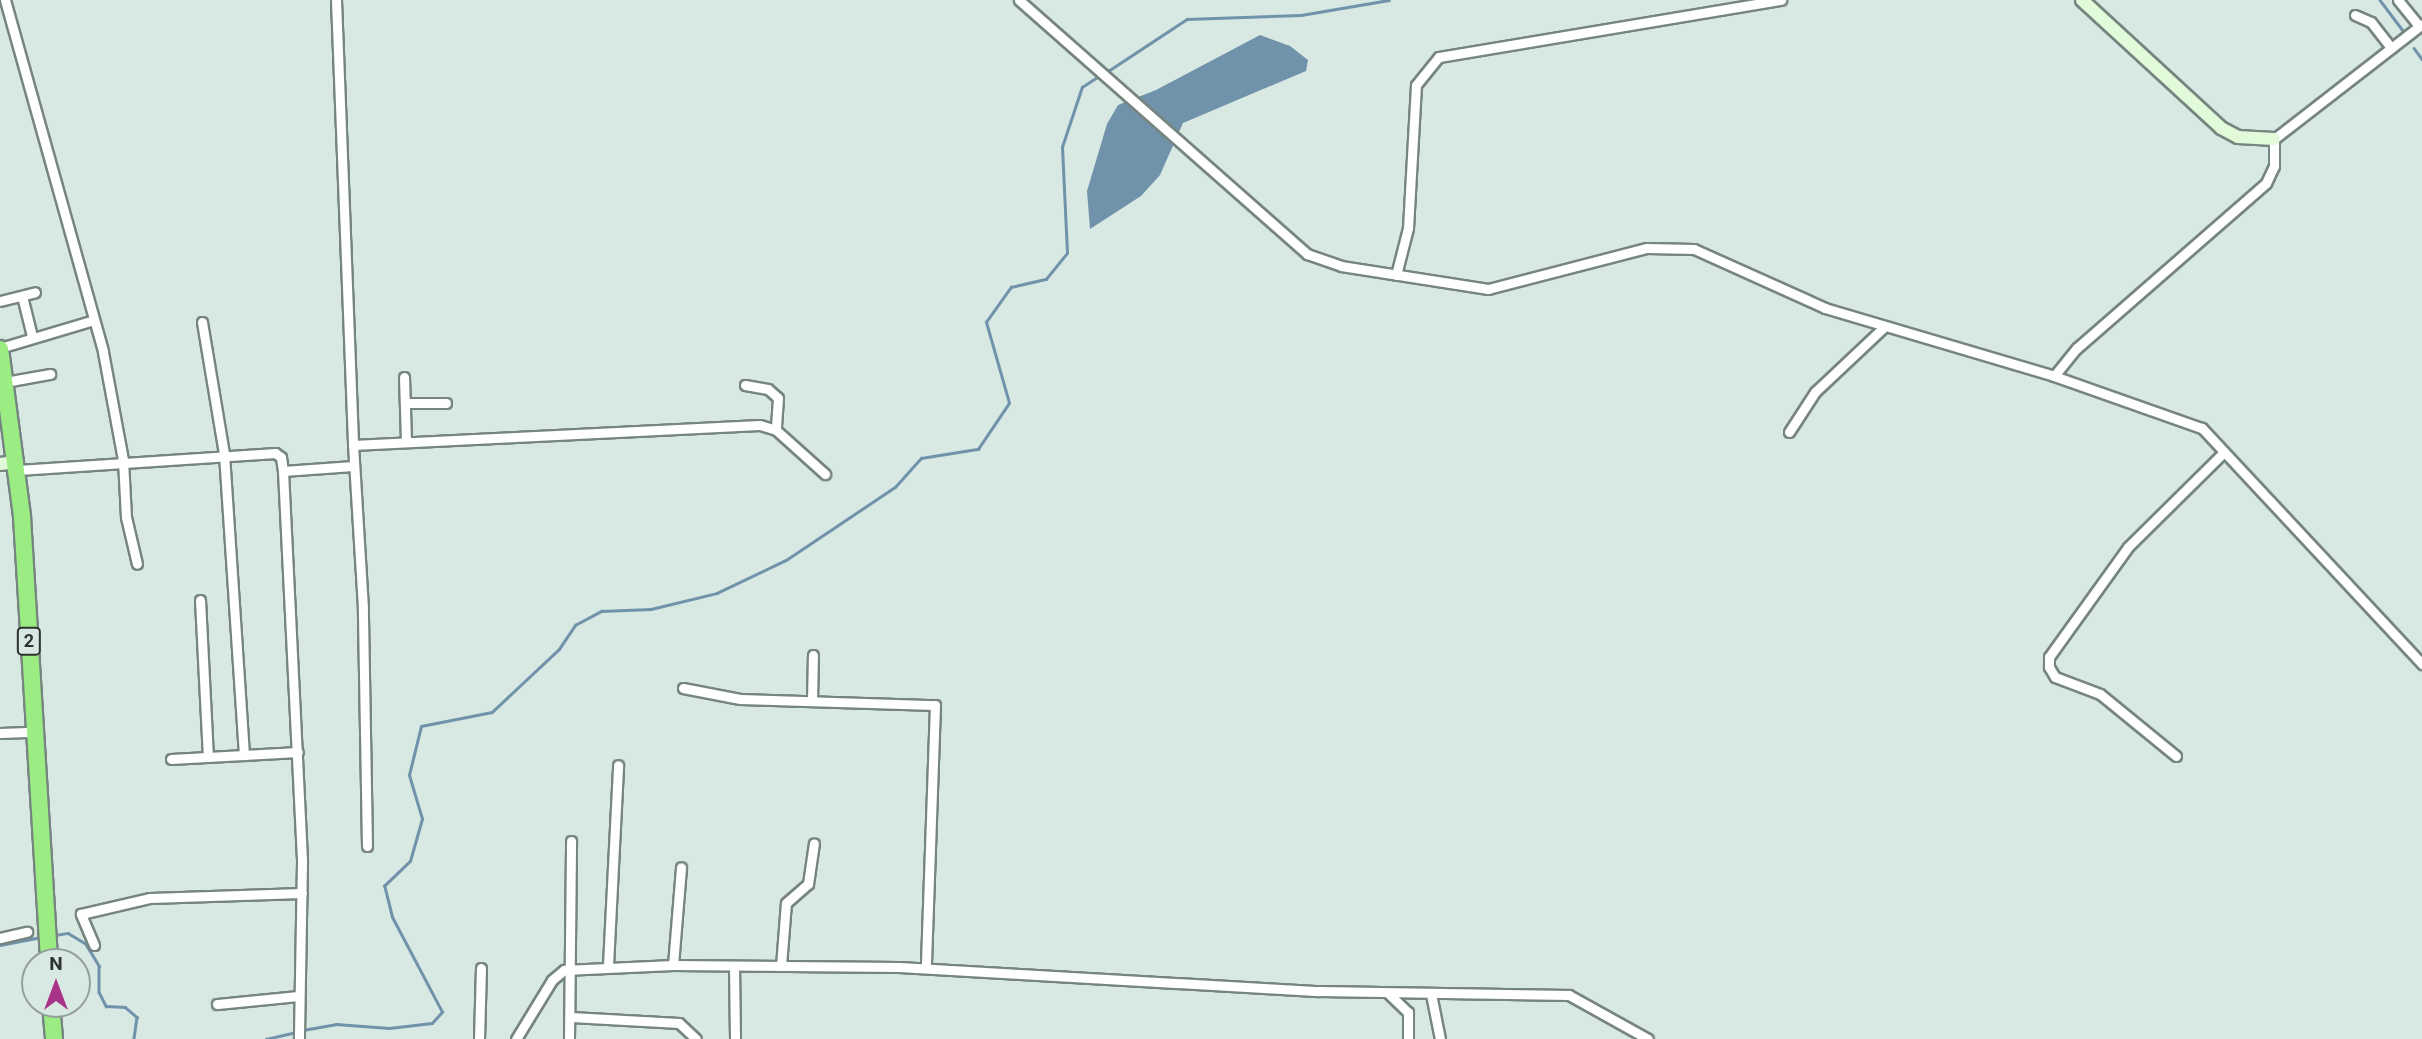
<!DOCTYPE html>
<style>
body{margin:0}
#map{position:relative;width:2422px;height:1039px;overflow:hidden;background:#d8e8e2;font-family:Roboto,sans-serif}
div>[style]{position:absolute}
.water>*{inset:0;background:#7092ab}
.stream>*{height:2.5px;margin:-1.25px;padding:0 1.25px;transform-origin:1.25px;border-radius:1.25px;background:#7092ab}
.roads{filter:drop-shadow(2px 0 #768580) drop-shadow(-2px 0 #768580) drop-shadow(0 2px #768580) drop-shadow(0 -2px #768580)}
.street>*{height:9px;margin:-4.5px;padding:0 4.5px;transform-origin:4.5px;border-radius:4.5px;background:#fff}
.secondary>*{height:12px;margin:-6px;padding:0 6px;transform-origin:6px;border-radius:6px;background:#e1fada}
.highway>*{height:16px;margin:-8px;padding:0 8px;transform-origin:8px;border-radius:8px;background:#9bed83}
span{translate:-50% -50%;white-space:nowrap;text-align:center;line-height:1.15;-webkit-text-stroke:5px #d8e8e2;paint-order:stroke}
.shield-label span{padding:2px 5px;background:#d8e8e2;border:2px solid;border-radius:5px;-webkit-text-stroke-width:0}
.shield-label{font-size:18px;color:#2c3230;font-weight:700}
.north{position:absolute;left:21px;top:948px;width:70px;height:70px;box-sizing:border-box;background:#d8e8e2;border:2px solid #939f9b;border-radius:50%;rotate:0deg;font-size:19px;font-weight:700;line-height:28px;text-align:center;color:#2c3230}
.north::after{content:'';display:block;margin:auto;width:24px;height:32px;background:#aa338a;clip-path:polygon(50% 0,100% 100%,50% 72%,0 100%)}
</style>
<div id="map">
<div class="water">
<div style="clip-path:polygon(1260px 35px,1290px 46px,1308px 60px,1306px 71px,1183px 123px,1160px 175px,1141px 196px,1090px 229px,1087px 191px,1107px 124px,1118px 105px,1156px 90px)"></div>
</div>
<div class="stream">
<div style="left:2380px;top:0;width:40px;rotate:53deg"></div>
<div style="left:2414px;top:48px;width:14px;rotate:54deg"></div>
<div style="left:1105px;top:73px;width:98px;rotate:-33.4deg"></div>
<div style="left:1187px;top:19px;width:114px;rotate:-2deg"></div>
<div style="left:1301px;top:15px;width:89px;rotate:-9.7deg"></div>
<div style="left:55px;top:935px;width:13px;rotate:-9deg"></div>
<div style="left:68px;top:933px;width:21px;rotate:31deg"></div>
<div style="left:86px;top:944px;width:26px;rotate:59deg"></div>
<div style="left:99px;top:966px;width:26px;rotate:90deg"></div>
<div style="left:99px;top:992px;width:16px;rotate:63deg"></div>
<div style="left:106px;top:1006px;width:19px;rotate:3deg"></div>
<div style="left:125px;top:1007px;width:16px;rotate:40deg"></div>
<div style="left:137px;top:1017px;width:22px;rotate:98deg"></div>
<div style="left:0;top:945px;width:43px;rotate:-10.8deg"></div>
<div style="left:303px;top:1030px;width:34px;rotate:-10deg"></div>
<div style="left:336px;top:1024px;width:53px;rotate:4.3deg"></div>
<div style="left:389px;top:1028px;width:43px;rotate:-6.6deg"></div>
<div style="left:432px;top:1023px;width:15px;rotate:-48deg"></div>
<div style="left:442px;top:1012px;width:107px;rotate:-117.8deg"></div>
<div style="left:392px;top:917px;width:32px;rotate:-104deg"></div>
<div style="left:384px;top:886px;width:36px;rotate:-44deg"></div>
<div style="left:410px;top:861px;width:44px;rotate:-74.1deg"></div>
<div style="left:422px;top:819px;width:46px;rotate:-106.5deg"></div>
<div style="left:409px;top:775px;width:50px;rotate:-76.2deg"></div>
<div style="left:421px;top:726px;width:72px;rotate:-11.2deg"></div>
<div style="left:492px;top:712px;width:92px;rotate:-43.2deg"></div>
<div style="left:559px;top:649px;width:29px;rotate:-56deg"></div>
<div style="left:575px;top:625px;width:30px;rotate:-28deg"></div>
<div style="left:601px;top:611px;width:50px;rotate:-2.3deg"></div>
<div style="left:651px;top:609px;width:68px;rotate:-13.6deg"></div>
<div style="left:717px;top:593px;width:76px;rotate:-25.6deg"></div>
<div style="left:786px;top:560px;width:131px;rotate:-33.8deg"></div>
<div style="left:895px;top:487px;width:39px;rotate:-48deg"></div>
<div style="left:921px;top:458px;width:58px;rotate:-9deg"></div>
<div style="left:978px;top:449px;width:55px;rotate:-56deg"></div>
<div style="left:1009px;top:403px;width:84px;rotate:-105.9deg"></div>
<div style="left:986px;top:322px;width:43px;rotate:-54.5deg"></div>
<div style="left:1011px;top:287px;width:36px;rotate:-13deg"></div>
<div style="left:1046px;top:279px;width:33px;rotate:-51deg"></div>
<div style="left:1067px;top:253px;width:106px;rotate:-92.7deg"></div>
<div style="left:1062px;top:147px;width:63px;rotate:-71.6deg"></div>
<div style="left:1082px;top:87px;width:20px;rotate:-33deg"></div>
<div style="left:266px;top:1039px;width:32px;rotate:-13deg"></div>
</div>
<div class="roads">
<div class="street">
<div style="left:5px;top:0;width:365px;rotate:74.4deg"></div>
<div style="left:103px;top:352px;width:110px;rotate:79.5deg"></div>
<div style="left:123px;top:460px;width:57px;rotate:87deg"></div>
<div style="left:126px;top:517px;width:48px;rotate:76.8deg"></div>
<div style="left:336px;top:0;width:445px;rotate:87.8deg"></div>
<div style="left:1019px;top:0;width:384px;rotate:41.4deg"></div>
<div style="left:1307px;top:254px;width:36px;rotate:19deg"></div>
<div style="left:1341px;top:266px;width:149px;rotate:8.9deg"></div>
<div style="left:1488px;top:289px;width:164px;rotate:-14.5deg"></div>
<div style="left:1647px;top:248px;width:47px;rotate:1.2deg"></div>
<div style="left:1694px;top:249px;width:144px;rotate:24.2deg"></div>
<div style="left:1825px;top:308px;width:239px;rotate:16.5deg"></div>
<div style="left:2054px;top:376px;width:157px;rotate:19.4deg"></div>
<div style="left:2202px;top:428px;width:323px;rotate:47deg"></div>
<div style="left:2398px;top:0;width:33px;rotate:51deg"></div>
<div style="left:2355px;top:15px;width:17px;rotate:24deg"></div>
<div style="left:2371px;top:22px;width:33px;rotate:52deg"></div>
<div style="left:1396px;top:275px;width:49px;rotate:-75.7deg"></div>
<div style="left:1408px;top:228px;width:143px;rotate:-86.8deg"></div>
<div style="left:1416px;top:85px;width:36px;rotate:-51deg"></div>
<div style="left:1439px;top:57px;width:347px;rotate:-9.5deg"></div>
<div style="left:22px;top:296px;width:41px;rotate:76deg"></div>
<div style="left:0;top:301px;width:36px;rotate:-14deg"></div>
<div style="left:202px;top:322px;width:134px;rotate:80.5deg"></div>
<div style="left:224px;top:454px;width:302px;rotate:86.2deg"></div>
<div style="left:0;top:348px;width:98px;rotate:-16.6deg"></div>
<div style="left:2054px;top:376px;width:36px;rotate:-51deg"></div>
<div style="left:2077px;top:348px;width:251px;rotate:-41.1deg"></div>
<div style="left:2266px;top:183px;width:19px;rotate:-65deg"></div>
<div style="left:2274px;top:166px;width:27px;rotate:-90deg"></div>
<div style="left:2274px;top:139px;width:187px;rotate:-37.8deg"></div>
<div style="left:404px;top:377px;width:65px;rotate:88.2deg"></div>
<div style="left:5px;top:382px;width:46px;rotate:-10.1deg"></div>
<div style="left:745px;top:385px;width:23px;rotate:10deg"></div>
<div style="left:768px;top:389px;width:13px;rotate:42deg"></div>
<div style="left:778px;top:398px;width:32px;rotate:94deg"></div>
<div style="left:405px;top:403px;width:41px"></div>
<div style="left:1789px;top:432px;width:48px;rotate:-57deg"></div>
<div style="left:1815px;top:392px;width:93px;rotate:-43.3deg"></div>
<div style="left:18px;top:470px;width:258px;rotate:-3.8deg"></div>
<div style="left:275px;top:453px;width:7px;rotate:34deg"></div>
<div style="left:281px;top:457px;width:14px;rotate:82deg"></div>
<div style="left:283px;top:471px;width:70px;rotate:-4.1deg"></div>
<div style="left:283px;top:471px;width:391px;rotate:87.2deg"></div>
<div style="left:302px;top:862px;width:177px;rotate:91deg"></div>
<div style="left:200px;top:600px;width:157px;rotate:87.1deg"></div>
<div style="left:683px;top:688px;width:58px;rotate:10.9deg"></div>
<div style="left:740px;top:699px;width:195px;rotate:1.8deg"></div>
<div style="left:935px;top:705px;width:263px;rotate:92deg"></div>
<div style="left:812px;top:701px;width:46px;rotate:-88.8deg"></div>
<div style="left:0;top:733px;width:34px;rotate:-2deg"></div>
<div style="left:2176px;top:756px;width:98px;rotate:-140.8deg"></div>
<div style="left:2100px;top:694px;width:48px;rotate:-159.3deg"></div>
<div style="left:2055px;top:677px;width:12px;rotate:-121deg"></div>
<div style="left:2049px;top:667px;width:10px;rotate:-90deg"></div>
<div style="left:2049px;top:657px;width:135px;rotate:-54.3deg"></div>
<div style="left:2128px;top:547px;width:134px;rotate:-44.7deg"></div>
<div style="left:171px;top:759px;width:127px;rotate:-3.2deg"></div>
<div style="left:367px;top:846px;width:238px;rotate:-91deg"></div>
<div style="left:363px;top:608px;width:163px;rotate:-93.5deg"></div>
<div style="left:353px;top:445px;width:407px;rotate:-2.8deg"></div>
<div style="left:760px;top:425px;width:17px;rotate:17deg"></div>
<div style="left:776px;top:430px;width:66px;rotate:41.9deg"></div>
<div style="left:0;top:938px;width:28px;rotate:-13deg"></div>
<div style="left:94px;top:945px;width:34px;rotate:-113deg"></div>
<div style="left:81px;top:914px;width:71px;rotate:-13.1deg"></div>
<div style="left:150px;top:898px;width:152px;rotate:-1.9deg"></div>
<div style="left:608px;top:965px;width:200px;rotate:-87.1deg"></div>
<div style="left:673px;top:965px;width:98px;rotate:-85.3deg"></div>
<div style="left:734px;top:966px;width:73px;rotate:89.2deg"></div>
<div style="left:781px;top:966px;width:63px;rotate:-85.5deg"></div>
<div style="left:786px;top:903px;width:29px;rotate:-41deg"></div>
<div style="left:808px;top:884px;width:41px;rotate:-81.7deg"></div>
<div style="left:1388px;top:993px;width:28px;rotate:44deg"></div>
<div style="left:1408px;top:1012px;width:27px;rotate:90deg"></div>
<div style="left:1431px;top:994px;width:46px;rotate:78.7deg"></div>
<div style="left:217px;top:1004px;width:82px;rotate:-5.6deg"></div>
<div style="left:571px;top:1017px;width:108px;rotate:3.2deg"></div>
<div style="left:679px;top:1023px;width:23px;rotate:43deg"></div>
<div style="left:479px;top:1039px;width:71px;rotate:-88.4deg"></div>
<div style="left:516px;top:1039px;width:69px;rotate:-58.6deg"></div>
<div style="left:552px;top:980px;width:16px;rotate:-40deg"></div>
<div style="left:564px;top:970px;width:109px;rotate:-2.6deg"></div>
<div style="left:673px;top:965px;width:226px;rotate:0.5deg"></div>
<div style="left:899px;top:967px;width:421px;rotate:3.3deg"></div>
<div style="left:1319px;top:991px;width:250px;rotate:0.9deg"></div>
<div style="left:1569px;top:995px;width:90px;rotate:29.1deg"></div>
<div style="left:569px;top:1039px;width:198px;rotate:-89.4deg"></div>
</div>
<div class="secondary">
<div style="left:2082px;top:0;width:189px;rotate:42.6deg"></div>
<div style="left:2221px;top:128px;width:19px;rotate:28deg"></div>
<div style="left:2238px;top:137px;width:36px;rotate:3deg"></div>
<div style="left:0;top:464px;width:17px;rotate:-7deg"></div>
</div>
<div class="highway">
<div style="left:0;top:349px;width:169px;rotate:82.5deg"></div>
<div style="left:22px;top:517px;width:446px;rotate:86.5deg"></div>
<div style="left:51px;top:1004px;width:35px;rotate:85deg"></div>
</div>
</div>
<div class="shield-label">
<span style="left:29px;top:641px">2</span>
</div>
<div class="north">N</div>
</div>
